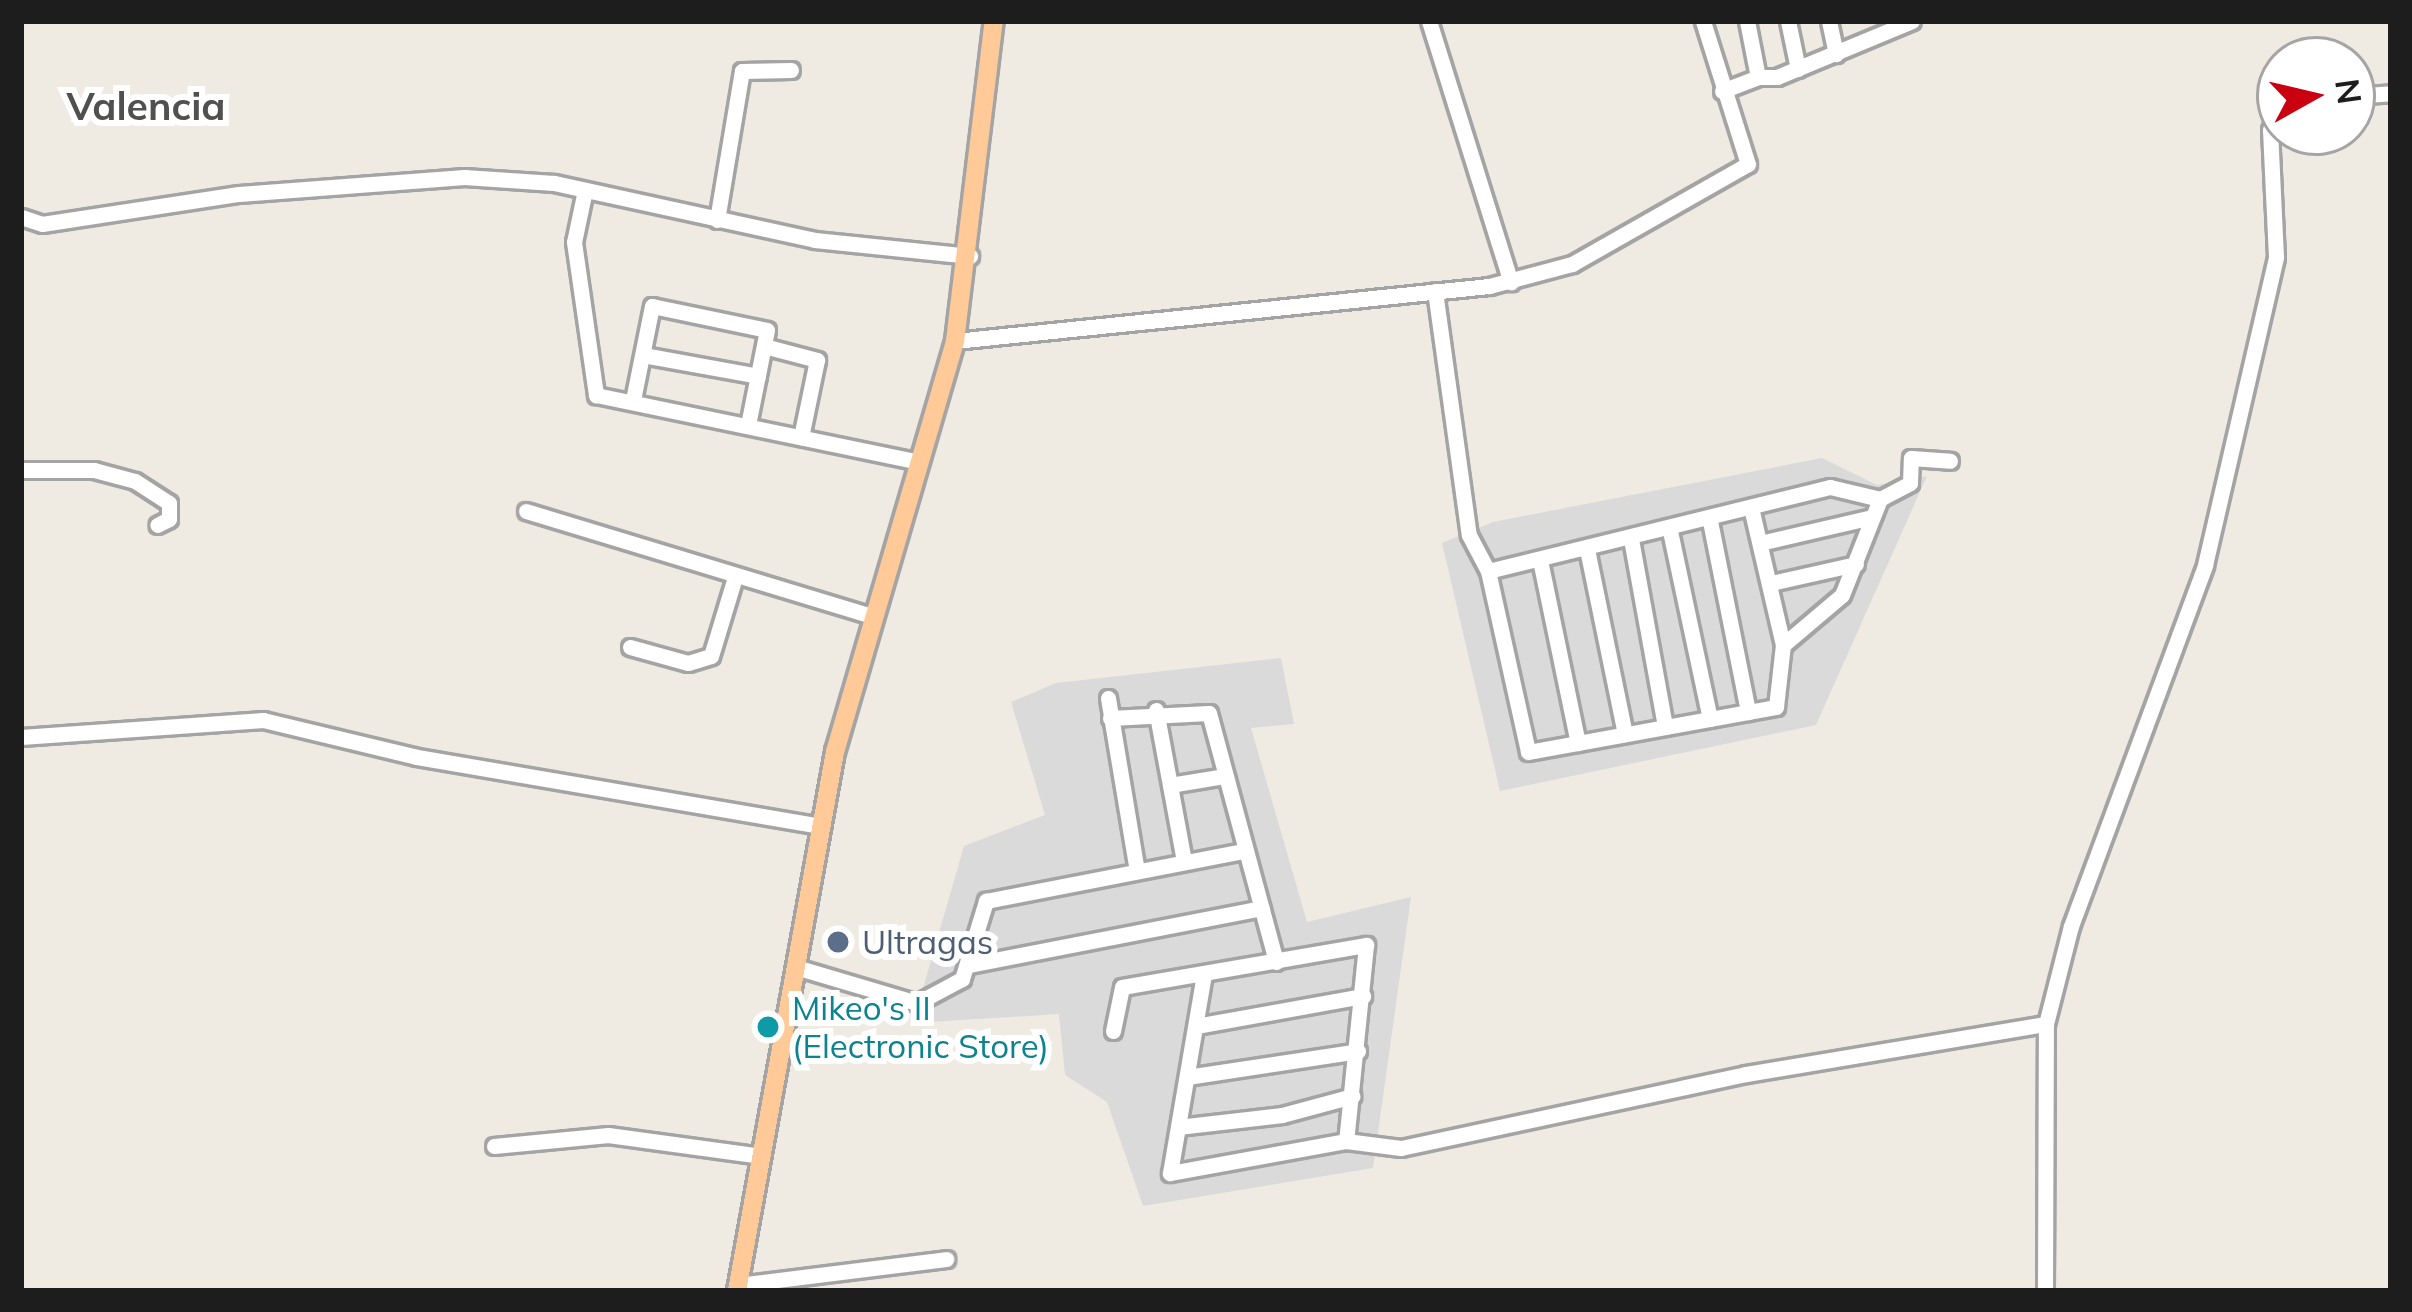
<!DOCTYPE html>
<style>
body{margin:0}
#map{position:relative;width:2412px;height:1312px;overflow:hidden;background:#efeae2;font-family:Mulish,sans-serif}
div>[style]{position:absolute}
.residential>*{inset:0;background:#dbdada}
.roads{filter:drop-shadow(3px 0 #a4a4a4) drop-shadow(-3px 0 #a4a4a4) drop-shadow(0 3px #a4a4a4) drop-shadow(0 -3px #a4a4a4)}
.minor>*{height:15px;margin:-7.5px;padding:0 7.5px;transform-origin:7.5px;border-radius:7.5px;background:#fff}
.major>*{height:18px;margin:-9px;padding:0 9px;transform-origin:9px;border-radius:9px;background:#ffca97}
.dots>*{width:33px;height:33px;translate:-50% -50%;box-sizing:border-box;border:6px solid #fff;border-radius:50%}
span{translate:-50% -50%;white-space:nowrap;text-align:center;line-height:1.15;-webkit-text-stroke:12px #fff;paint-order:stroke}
.service-label{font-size:33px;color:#4e5e75}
.left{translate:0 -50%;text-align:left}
.culture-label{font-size:33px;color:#0d838f}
.quarter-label{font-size:39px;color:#505050;font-weight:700}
.frame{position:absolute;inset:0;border:24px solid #1d1d1d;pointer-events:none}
.north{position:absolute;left:2256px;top:36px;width:120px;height:120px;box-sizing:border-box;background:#fff;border:3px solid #a5a5a5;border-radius:50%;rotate:82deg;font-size:33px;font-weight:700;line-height:48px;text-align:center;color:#1d1d1d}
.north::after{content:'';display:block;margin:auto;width:42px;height:54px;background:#ca0010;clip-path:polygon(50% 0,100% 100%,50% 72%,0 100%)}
</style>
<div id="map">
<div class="residential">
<div style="clip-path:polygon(1822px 458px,1877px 485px,1927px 476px,1816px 725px,1500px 791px,1442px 543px,1493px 522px)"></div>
<div style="clip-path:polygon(1281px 658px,1294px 724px,1251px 728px,1307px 922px,1411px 897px,1373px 1168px,1143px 1206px,1107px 1102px,1065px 1075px,1059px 1014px,913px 1023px,964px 846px,1045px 815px,1011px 702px,1056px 683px)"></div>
</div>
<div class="roads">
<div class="minor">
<div style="left:1429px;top:21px;width:274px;rotate:72.6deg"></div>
<div style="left:1747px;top:21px;width:57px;rotate:78.9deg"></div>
<div style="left:1758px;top:77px;width:19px"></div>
<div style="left:1777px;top:77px;width:146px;rotate:-22.5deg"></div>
<div style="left:1788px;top:21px;width:49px;rotate:78.2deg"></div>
<div style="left:1829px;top:21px;width:34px;rotate:78deg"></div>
<div style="left:1722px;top:91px;width:39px;rotate:-21deg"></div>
<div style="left:2352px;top:96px;width:39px;rotate:-4deg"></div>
<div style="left:585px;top:190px;width:53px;rotate:101.9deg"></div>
<div style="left:574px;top:242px;width:155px;rotate:81.8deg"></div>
<div style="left:596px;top:395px;width:331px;rotate:11.7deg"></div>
<div style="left:21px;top:217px;width:22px;rotate:18deg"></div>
<div style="left:42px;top:224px;width:199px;rotate:-8.7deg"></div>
<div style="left:239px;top:194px;width:226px;rotate:-4.3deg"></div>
<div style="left:464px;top:177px;width:90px;rotate:3.8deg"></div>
<div style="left:554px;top:183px;width:267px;rotate:12.3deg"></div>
<div style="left:815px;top:240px;width:156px;rotate:5.9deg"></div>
<div style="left:717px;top:220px;width:151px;rotate:-80.5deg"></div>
<div style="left:742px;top:71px;width:49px;rotate:-1.2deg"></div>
<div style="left:1435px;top:291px;width:246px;rotate:82.1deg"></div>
<div style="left:1469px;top:535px;width:41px;rotate:62.2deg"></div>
<div style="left:1488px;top:571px;width:185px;rotate:77.5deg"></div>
<div style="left:1528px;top:752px;width:252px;rotate:-10.3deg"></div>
<div style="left:1776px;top:707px;width:62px;rotate:-83.6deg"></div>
<div style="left:1783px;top:645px;width:137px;rotate:-103.1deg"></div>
<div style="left:955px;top:341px;width:537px;rotate:-5.88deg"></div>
<div style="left:1489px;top:286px;width:86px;rotate:-14.8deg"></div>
<div style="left:1572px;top:264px;width:202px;rotate:-29.6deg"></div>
<div style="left:1748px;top:164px;width:150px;rotate:-107.5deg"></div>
<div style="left:764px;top:346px;width:55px;rotate:14.8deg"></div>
<div style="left:817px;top:360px;width:79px;rotate:101.7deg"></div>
<div style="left:643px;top:355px;width:117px;rotate:10.3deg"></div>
<div style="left:633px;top:400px;width:96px;rotate:-78.6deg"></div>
<div style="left:652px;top:306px;width:117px;rotate:11.8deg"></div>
<div style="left:767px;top:330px;width:97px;rotate:101.3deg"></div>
<div style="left:21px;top:470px;width:73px"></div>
<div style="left:94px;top:470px;width:42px;rotate:15deg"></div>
<div style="left:135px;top:481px;width:40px;rotate:32.9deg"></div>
<div style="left:169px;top:503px;width:16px;rotate:90deg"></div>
<div style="left:169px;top:519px;width:13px;rotate:153deg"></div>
<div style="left:526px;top:511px;width:362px;rotate:16.9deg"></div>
<div style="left:1710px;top:521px;width:195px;rotate:78.7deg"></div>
<div style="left:1670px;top:531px;width:192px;rotate:78deg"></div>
<div style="left:1631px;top:539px;width:191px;rotate:79.7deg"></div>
<div style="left:1760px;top:543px;width:115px;rotate:-13.1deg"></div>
<div style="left:1587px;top:549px;width:189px;rotate:78.4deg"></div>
<div style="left:1540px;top:560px;width:187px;rotate:78.3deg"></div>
<div style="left:1488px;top:571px;width:352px;rotate:-13.8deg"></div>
<div style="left:1830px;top:487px;width:51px;rotate:13.5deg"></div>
<div style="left:1771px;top:583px;width:87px;rotate:-12.6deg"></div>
<div style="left:1783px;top:645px;width:77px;rotate:-40.3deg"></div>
<div style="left:1842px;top:595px;width:103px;rotate:-68.4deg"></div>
<div style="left:1880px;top:499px;width:34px;rotate:-28deg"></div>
<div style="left:1910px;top:483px;width:25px;rotate:-88deg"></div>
<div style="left:1911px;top:458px;width:39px;rotate:4deg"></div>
<div style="left:630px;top:647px;width:60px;rotate:15.4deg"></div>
<div style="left:688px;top:663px;width:24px;rotate:-17deg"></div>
<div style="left:711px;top:656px;width:83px;rotate:-73.1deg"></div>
<div style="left:1108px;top:698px;width:175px;rotate:80.5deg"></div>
<div style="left:1156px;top:710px;width:154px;rotate:79.5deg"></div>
<div style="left:1110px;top:718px;width:99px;rotate:-2.9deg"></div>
<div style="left:1209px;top:713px;width:258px;rotate:74.9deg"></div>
<div style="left:21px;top:737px;width:243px;rotate:-4deg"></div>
<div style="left:263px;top:720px;width:158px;rotate:13.5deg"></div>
<div style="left:417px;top:757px;width:411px;rotate:9.7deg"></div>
<div style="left:1170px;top:785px;width:56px;rotate:-9.3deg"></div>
<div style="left:969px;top:965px;width:298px;rotate:-11deg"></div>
<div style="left:799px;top:968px;width:123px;rotate:16.5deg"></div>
<div style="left:917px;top:1003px;width:51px;rotate:-28.1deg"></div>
<div style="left:962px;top:979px;width:82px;rotate:-72.9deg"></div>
<div style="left:986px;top:901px;width:263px;rotate:-11deg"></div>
<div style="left:1196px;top:1026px;width:170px;rotate:-10.2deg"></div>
<div style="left:1113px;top:1031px;width:45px;rotate:-78.4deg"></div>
<div style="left:1122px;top:987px;width:248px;rotate:-9.8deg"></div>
<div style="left:1366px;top:945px;width:197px;rotate:95.8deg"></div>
<div style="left:1346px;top:1141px;width:179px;rotate:169.7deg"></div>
<div style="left:1170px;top:1173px;width:201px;rotate:-80.3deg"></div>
<div style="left:1187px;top:1077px;width:173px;rotate:-8.6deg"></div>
<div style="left:1178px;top:1127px;width:105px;rotate:-6.6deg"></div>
<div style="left:1282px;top:1115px;width:73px;rotate:-15deg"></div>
<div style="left:1346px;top:1141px;width:55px;rotate:7.3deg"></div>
<div style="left:1401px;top:1148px;width:353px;rotate:-12.1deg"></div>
<div style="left:1746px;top:1074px;width:304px;rotate:-9.5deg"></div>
<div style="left:494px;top:1146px;width:115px;rotate:-5.5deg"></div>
<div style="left:608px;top:1135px;width:155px;rotate:7.8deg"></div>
<div style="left:738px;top:1285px;width:210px;rotate:-7.1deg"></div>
<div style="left:2045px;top:1291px;width:267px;rotate:-89.8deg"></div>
<div style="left:2046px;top:1024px;width:101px;rotate:-75.7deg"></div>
<div style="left:2071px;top:926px;width:385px;rotate:-69.6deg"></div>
<div style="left:2205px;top:565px;width:316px;rotate:-77deg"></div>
<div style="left:2276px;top:257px;width:127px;rotate:-92.7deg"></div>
<div style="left:2270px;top:130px;width:26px;rotate:-67deg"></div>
</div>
<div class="major">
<div style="left:737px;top:1291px;width:548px;rotate:-79.7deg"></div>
<div style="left:835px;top:752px;width:428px;rotate:-73.7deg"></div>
<div style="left:955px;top:341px;width:322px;rotate:-83.1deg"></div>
</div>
</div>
<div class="dots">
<div style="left:838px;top:942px;background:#5c6f8a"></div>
<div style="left:768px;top:1027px;background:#0f9aa8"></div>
</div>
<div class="service-label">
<span class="left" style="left:862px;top:942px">Ultragas</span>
</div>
<div class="culture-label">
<span class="left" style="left:792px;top:1027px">Mikeo's II<br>(Electronic Store)</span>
</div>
<div class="quarter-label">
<span style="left:146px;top:106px">Valencia</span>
</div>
<div class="frame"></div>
<div class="north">N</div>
</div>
